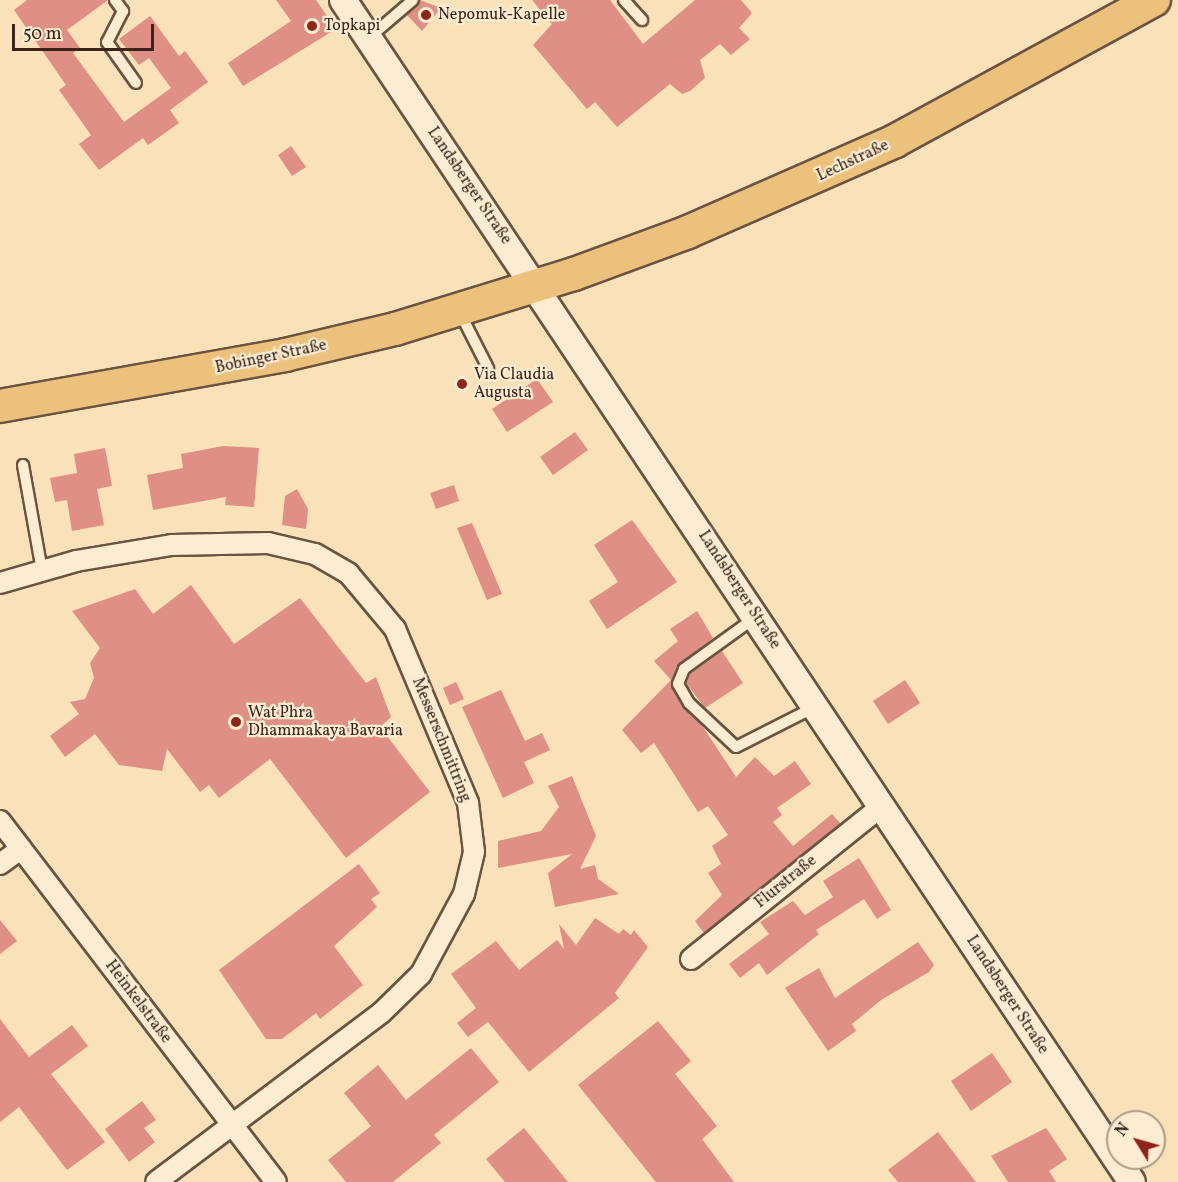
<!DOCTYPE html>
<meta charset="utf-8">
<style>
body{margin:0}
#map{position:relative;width:1178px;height:1182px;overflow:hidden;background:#f9e2b9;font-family:Vollkorn,serif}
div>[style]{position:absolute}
.building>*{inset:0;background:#df8f83}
.roads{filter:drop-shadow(2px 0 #6a5341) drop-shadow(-2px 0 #6a5341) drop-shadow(0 2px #6a5341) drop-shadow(0 -2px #6a5341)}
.service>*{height:10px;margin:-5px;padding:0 5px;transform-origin:5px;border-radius:5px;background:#fbecd2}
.minor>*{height:20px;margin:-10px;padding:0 10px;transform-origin:10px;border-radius:10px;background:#fbecd2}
.tertiary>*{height:26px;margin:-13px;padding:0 13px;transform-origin:13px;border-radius:13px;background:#fbecd2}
.primary>*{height:32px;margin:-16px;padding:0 16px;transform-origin:16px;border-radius:16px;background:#ecc17c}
.dots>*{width:16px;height:16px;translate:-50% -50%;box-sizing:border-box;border:3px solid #fbecd2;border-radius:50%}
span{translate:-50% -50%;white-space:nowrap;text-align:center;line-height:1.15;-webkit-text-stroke:4.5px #fbecd2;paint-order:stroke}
.poi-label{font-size:16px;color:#3b2319}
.left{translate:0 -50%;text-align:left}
.street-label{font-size:16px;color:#3b2319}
.north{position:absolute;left:1106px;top:1110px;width:60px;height:60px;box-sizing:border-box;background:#fbecd2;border:2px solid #ae9c88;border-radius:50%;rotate:307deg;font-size:16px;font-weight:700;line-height:24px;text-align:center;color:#3b2319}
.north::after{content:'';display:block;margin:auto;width:21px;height:27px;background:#8f2418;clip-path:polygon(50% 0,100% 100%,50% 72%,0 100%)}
.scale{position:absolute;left:12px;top:24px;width:142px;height:27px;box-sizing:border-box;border:3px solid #3b2319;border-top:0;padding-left:8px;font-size:18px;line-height:21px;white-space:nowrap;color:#3b2319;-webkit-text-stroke:4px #fbecd2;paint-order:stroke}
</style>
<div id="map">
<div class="building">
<div style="clip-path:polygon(27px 0,108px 0,67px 30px,80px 48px,73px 53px,124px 122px,171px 88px,149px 58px,139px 65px,119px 39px,150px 16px,179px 56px,185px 51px,208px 82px,170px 110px,179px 123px,148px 145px,143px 138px,99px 170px,79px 144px,91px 135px,59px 90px,66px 85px,14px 10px)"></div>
<div style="clip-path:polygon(276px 0,316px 0,336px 29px,243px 86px,228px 63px,291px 21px)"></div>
<div style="clip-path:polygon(420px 0,441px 8px,422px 31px,407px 15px)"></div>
<div style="clip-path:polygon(532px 0,610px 0,643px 44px,695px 0,741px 0,752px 13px,739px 28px,750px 39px,731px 55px,720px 44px,700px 60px,705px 78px,690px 91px,682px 94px,670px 84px,617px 127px,595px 102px,587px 109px,533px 45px,552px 24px)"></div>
<div style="clip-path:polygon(291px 146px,306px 167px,292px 176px,278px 155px)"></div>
<div style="clip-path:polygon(537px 379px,553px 402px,507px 432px,492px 409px)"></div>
<div style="clip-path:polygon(575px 432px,588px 450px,553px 475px,540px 457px)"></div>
<div style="clip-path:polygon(223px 446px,259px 448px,254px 507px,225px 505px,226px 497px,153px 510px,147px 475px,183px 468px,181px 454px)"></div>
<div style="clip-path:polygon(105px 448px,112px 486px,97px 489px,104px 525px,72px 531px,67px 500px,55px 502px,50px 478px,77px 473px,74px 454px)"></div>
<div style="clip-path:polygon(454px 485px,459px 501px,436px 509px,430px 493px)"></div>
<div style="clip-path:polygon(297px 489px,308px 509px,306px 529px,282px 525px,285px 496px)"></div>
<div style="clip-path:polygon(632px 520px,677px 582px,607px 629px,589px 601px,618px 582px,594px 545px)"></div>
<div style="clip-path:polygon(472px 523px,502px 594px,487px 600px,457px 528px)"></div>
<div style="clip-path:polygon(191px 585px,234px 644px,300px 598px,366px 683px,376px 677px,391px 717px,380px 727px,430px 792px,346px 858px,270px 759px,219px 798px,209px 785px,200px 792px,167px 749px,162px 771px,119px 765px,95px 734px,65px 757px,50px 736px,79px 714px,70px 702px,85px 699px,94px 678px,90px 663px,100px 648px,72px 611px,135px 589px,153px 614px)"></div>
<div style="clip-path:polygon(697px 611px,713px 638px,677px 666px,671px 685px,683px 707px,703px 727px,736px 777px,755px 757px,774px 776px,795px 761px,811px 784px,777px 808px,782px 815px,773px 822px,793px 846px,832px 814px,841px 824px,704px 933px,695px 921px,722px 895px,708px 873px,721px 864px,712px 846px,728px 835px,708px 806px,698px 812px,654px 743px,641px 753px,622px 730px,671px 680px,654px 661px,678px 641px,670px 629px)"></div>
<div style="clip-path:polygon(722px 651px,743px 683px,705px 708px,686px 683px,690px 674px)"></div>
<div style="clip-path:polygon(905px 680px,920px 703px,888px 724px,873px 701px)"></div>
<div style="clip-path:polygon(456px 682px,464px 699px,450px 705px,443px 688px)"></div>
<div style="clip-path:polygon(501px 690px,525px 741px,542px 733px,550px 750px,524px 762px,534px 783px,503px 798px,462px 707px)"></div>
<div style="clip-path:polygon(572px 776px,596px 836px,580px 869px,595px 865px,598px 879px,619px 894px,555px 907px,548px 873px,572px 854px,498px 868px,498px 841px,541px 831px,559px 807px,548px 786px)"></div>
<div style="clip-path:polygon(859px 858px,891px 910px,877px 919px,864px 899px,816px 930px,819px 934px,767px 975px,759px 963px,740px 978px,729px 964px,769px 934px,760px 922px,793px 901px,805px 915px,833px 897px,823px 881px)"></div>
<div style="clip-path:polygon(359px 864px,380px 893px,371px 899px,377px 907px,334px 946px,363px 985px,320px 1019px,316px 1013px,282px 1039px,266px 1039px,219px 970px)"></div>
<div style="clip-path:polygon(595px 918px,619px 934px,623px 929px,631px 935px,634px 930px,648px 947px,615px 993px,619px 998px,529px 1072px,488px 1022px,468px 1037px,457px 1023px,476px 1008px,451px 974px,496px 941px,519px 970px,557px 940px,564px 949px,559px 924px,576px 945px)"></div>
<div style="clip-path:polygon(0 920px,17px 941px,0 954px)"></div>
<div style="clip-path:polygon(918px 942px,934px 965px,929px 972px,881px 1000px,852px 1024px,856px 1031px,828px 1051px,785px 988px,819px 968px,835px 998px)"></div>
<div style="clip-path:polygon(0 1019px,29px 1057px,72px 1025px,88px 1046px,51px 1074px,105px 1142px,67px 1170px,19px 1107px,0 1122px)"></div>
<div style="clip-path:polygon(658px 1021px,691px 1061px,675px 1074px,717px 1126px,702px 1139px,734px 1182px,656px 1182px,578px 1085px)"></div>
<div style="clip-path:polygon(471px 1048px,499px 1082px,434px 1135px,441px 1143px,393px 1182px,346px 1182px,328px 1160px,371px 1126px,344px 1093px,378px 1065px,406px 1100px)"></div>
<div style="clip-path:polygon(992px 1053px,1012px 1082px,971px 1111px,951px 1081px)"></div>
<div style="clip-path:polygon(142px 1101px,156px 1120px,144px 1128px,155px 1142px,129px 1162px,105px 1129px)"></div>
<div style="clip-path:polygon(524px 1128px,568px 1182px,505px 1182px,486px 1159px)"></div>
<div style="clip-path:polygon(1046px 1128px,1067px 1159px,1049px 1171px,1056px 1182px,1008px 1182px,991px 1156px)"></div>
<div style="clip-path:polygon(938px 1132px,976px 1182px,898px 1182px,888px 1170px)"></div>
</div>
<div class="roads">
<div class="service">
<div style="left:115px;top:0;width:14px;rotate:54deg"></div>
<div style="left:123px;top:11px;width:35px;rotate:117deg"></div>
<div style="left:107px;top:42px;width:50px;rotate:54.7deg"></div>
<div style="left:624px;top:0;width:27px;rotate:48deg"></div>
<div style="left:371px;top:36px;width:55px;rotate:-40.6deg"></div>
<div style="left:460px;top:313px;width:62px;rotate:63deg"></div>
<div style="left:23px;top:465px;width:108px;rotate:79.8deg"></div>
<div style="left:756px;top:617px;width:89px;rotate:144.2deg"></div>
<div style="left:684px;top:669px;width:16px;rotate:112deg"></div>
<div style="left:678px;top:684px;width:22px;rotate:60deg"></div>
<div style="left:689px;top:703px;width:64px;rotate:43.1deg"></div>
<div style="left:736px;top:747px;width:89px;rotate:-26.9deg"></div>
</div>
<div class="minor">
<div style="left:0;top:583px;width:79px;rotate:-16.1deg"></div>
<div style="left:76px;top:561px;width:97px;rotate:-9.5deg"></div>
<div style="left:172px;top:545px;width:96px;rotate:-1.2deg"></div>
<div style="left:268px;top:543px;width:48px;rotate:13.2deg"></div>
<div style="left:315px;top:554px;width:39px;rotate:30deg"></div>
<div style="left:349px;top:574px;width:72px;rotate:50.1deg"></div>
<div style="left:395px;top:629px;width:189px;rotate:67.2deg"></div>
<div style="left:468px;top:803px;width:49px;rotate:83deg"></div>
<div style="left:474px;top:852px;width:43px;rotate:103.4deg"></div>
<div style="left:464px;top:894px;width:91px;rotate:118.3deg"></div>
<div style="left:421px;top:974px;width:56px;rotate:135.7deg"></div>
<div style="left:381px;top:1013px;width:281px;rotate:143.1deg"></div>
<div style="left:0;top:821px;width:454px;rotate:52.6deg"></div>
<div style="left:0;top:864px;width:26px;rotate:-36deg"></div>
<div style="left:691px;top:959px;width:245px;rotate:-38.7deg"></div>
</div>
<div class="tertiary">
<div style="left:343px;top:0;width:1421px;rotate:56.28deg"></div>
</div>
<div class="primary">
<div style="left:0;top:406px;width:290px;rotate:-10.1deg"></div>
<div style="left:285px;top:355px;width:113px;rotate:-13.3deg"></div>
<div style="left:395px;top:329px;width:187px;rotate:-17.1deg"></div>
<div style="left:574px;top:274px;width:121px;rotate:-20.2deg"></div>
<div style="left:688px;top:232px;width:226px;rotate:-23.7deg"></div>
<div style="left:895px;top:141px;width:295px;rotate:-28.6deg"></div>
</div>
</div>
<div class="dots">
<div style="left:426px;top:15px;background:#8f2418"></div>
<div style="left:312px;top:26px;background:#8f2418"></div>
<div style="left:462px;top:384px;background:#8f2418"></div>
<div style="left:236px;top:722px;background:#8f2418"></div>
</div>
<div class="poi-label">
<span class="left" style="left:438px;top:15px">Nepomuk-Kapelle</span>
<span class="left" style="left:324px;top:26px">Topkapi</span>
<span class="left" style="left:474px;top:384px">Via Claudia<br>Augusta</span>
<span class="left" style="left:248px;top:722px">Wat Phra<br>Dhammakaya Bavaria</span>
</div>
<div class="street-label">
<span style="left:853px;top:161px;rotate:-25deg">Lechstraße</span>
<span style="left:469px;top:186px;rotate:56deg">Landsberger Straße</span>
<span style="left:271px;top:357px;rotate:-12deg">Bobinger Straße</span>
<span style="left:739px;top:590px;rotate:57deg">Landsberger Straße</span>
<span style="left:441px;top:740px;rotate:68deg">Messerschmittring</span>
<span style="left:786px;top:882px;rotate:-39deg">Flurstraße</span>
<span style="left:1007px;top:995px;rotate:57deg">Landsberger Straße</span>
<span style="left:138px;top:1002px;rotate:53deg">Heinkelstraße</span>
</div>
<div class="north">N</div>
<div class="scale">50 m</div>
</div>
